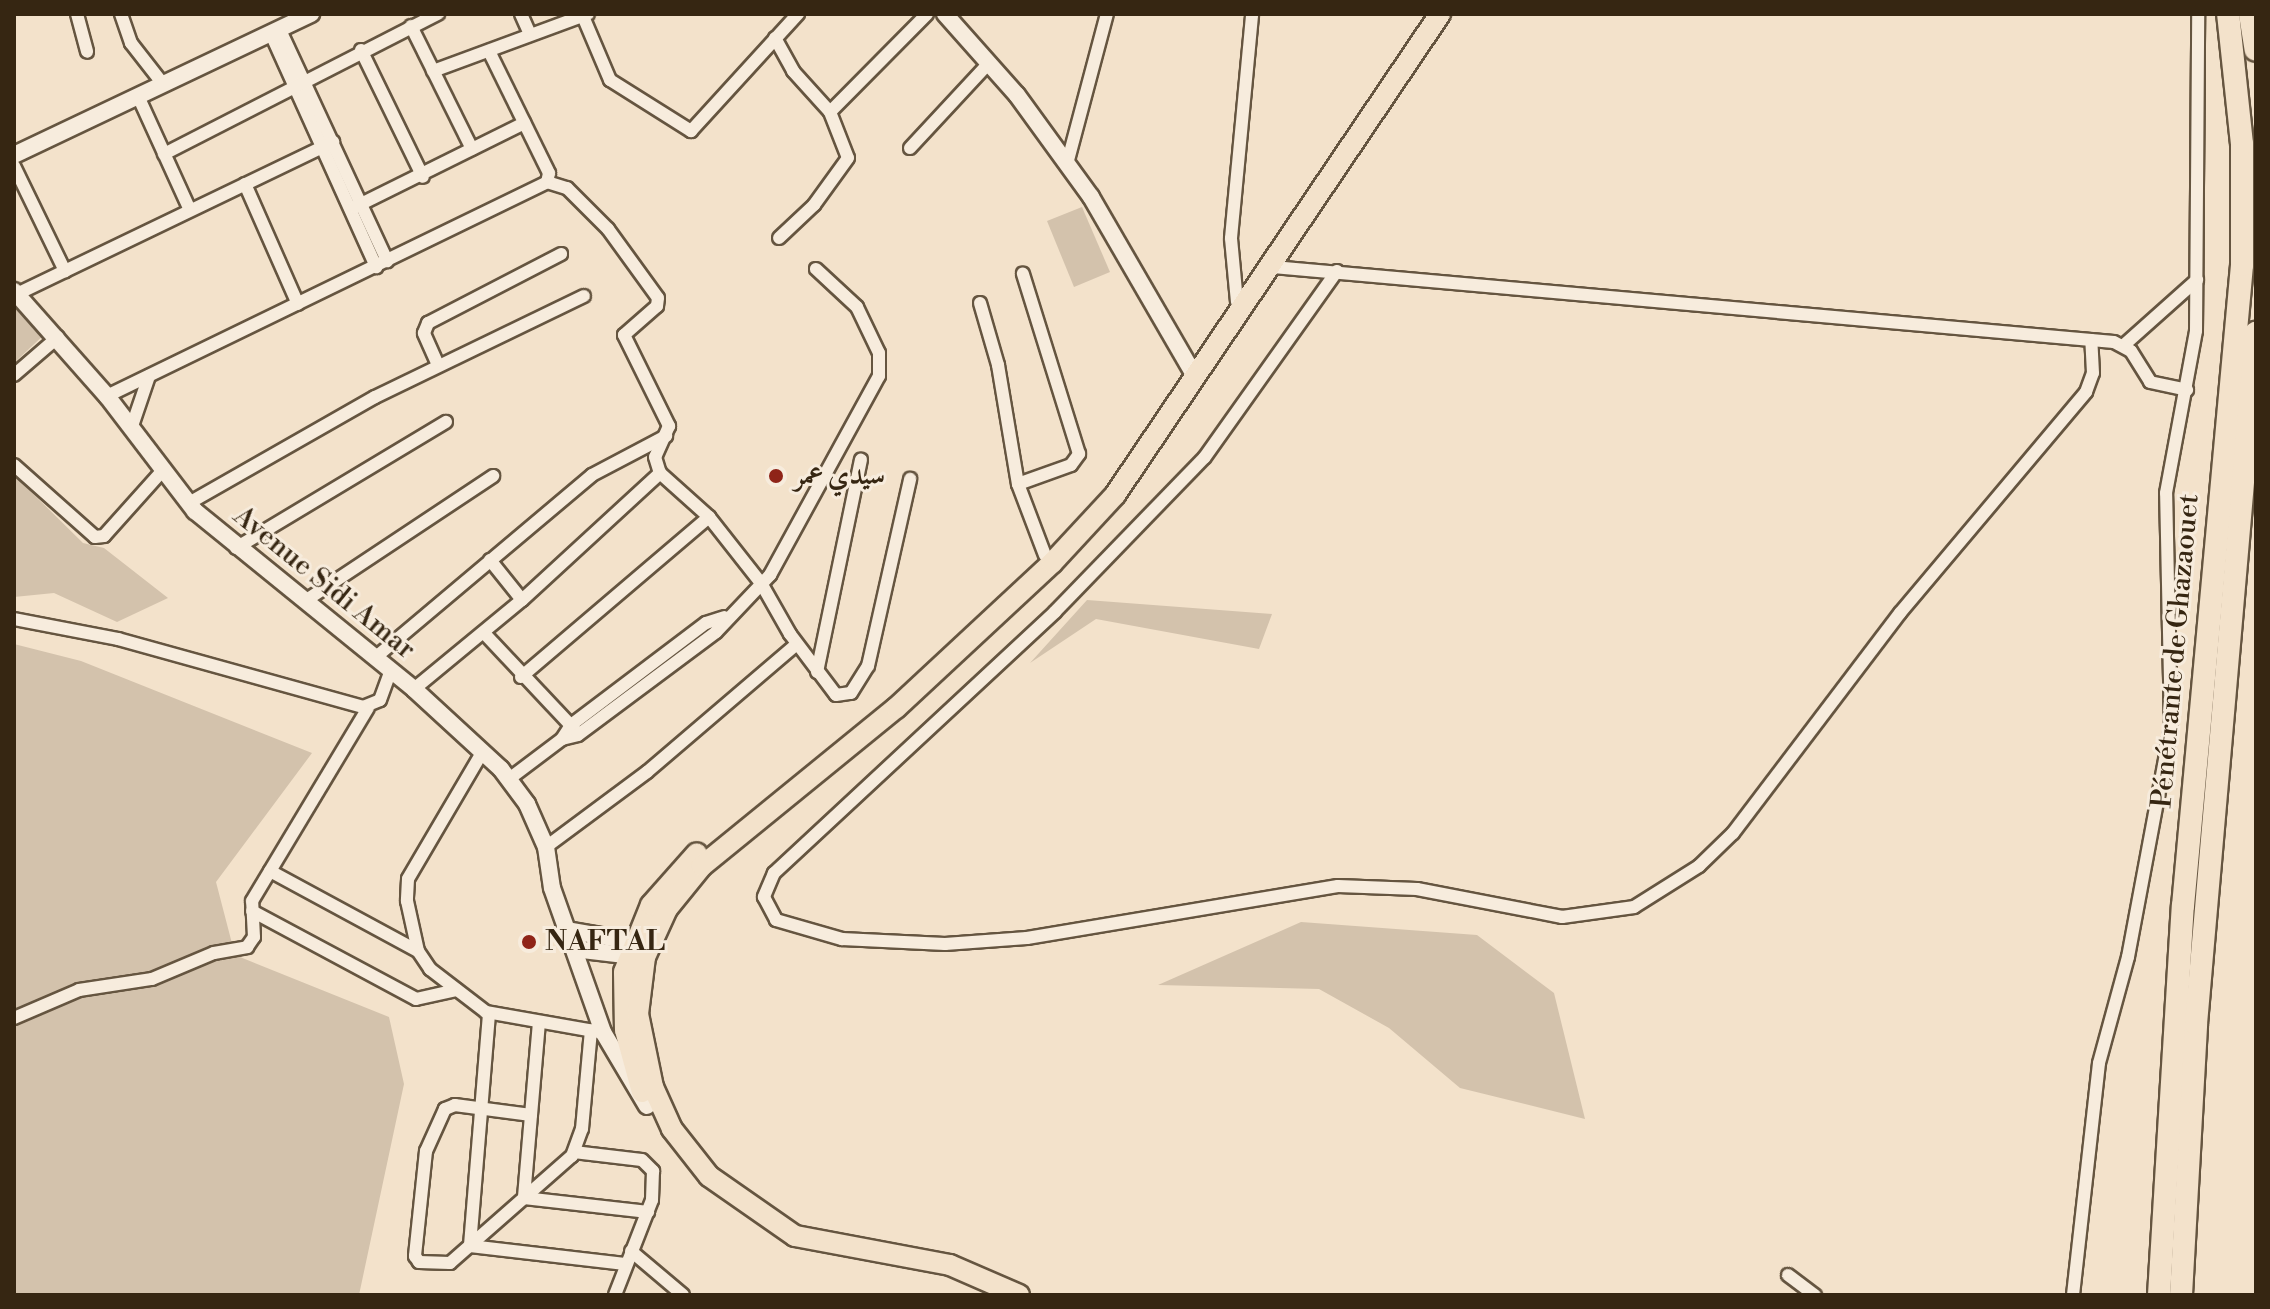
<!DOCTYPE html>
<meta charset="utf-8">
<style>
body{margin:0}
#map{position:relative;width:2270px;height:1309px;overflow:hidden;background:#f3e2cb;font-family:"Libre Bodoni",Amiri,serif}
div>[style]{position:absolute}
.green>*{inset:0;background:#d3c2ac}
.roads{filter:drop-shadow(2px 0 #655540) drop-shadow(-2px 0 #655540) drop-shadow(0 2px #655540) drop-shadow(0 -2px #655540)}
.minor>*{height:12px;margin:-6px;padding:0 6px;transform-origin:6px;border-radius:6px;background:#f7ecdd}
.tertiary>*{height:16px;margin:-8px;padding:0 8px;transform-origin:8px;border-radius:8px;background:#f7ecdd}
.primary>*{height:20px;margin:-10px;padding:0 10px;transform-origin:10px;border-radius:10px;background:#f3e2cb}
.motorway>*{height:22px;margin:-11px;padding:0 11px;transform-origin:11px;border-radius:11px;background:#f3e2cb}
.dots>*{width:22px;height:22px;translate:-50% -50%;box-sizing:border-box;border:4px solid #f7ecdd;border-radius:50%}
span{translate:-50% -50%;white-space:nowrap;text-align:center;line-height:1.15;-webkit-text-stroke:6px #f7ecdd;paint-order:stroke}
.poi-label{font-size:28px;color:#362612;font-weight:700}
.left{translate:0 -50%;text-align:left}
.street-label{font-size:28px;color:#362612}
.frame{position:absolute;inset:0;border:16px solid #362612;pointer-events:none}
</style>
<div id="map">
<div class="green">
<div style="clip-path:polygon(1082px 207px,1110px 272px,1074px 287px,1047px 221px)"></div>
<div style="clip-path:polygon(14px 297px,47px 332px,14px 363px)"></div>
<div style="clip-path:polygon(14px 475px,83px 543px,104px 548px,168px 598px,117px 622px,54px 593px,14px 597px)"></div>
<div style="clip-path:polygon(1087px 600px,1272px 614px,1259px 649px,1096px 619px,1030px 663px)"></div>
<div style="clip-path:polygon(14px 644px,81px 661px,312px 753px,216px 882px,235px 955px,389px 1017px,404px 1084px,359px 1295px,14px 1295px)"></div>
<div style="clip-path:polygon(1301px 922px,1477px 935px,1554px 993px,1585px 1119px,1460px 1088px,1389px 1028px,1319px 989px,1158px 985px)"></div>
</div>
<div class="roads">
<div class="minor">
<div style="left:77px;top:14px;width:39px;rotate:75deg"></div>
<div style="left:121px;top:14px;width:31px;rotate:71deg"></div>
<div style="left:131px;top:43px;width:52px;rotate:52deg"></div>
<div style="left:521px;top:14px;width:22px;rotate:66deg"></div>
<div style="left:582px;top:14px;width:72px;rotate:67deg"></div>
<div style="left:610px;top:80px;width:96px;rotate:32.2deg"></div>
<div style="left:691px;top:131px;width:159px;rotate:-47.6deg"></div>
<div style="left:411px;top:26px;width:137px;rotate:63.6deg"></div>
<div style="left:280px;top:30px;width:255px;rotate:65.1deg"></div>
<div style="left:271px;top:34px;width:256px;rotate:65.7deg"></div>
<div style="left:775px;top:38px;width:38px;rotate:61deg"></div>
<div style="left:793px;top:71px;width:55px;rotate:47.9deg"></div>
<div style="left:830px;top:112px;width:49px;rotate:68.6deg"></div>
<div style="left:848px;top:158px;width:58px;rotate:125.9deg"></div>
<div style="left:814px;top:205px;width:48px;rotate:136.7deg"></div>
<div style="left:361px;top:50px;width:141px;rotate:64deg"></div>
<div style="left:433px;top:71px;width:165px;rotate:-20.2deg"></div>
<div style="left:138px;top:96px;width:125px;rotate:65.5deg"></div>
<div style="left:830px;top:112px;width:138px;rotate:-45.3deg"></div>
<div style="left:910px;top:148px;width:116px;rotate:-47.1deg"></div>
<div style="left:164px;top:154px;width:308px;rotate:-27.1deg"></div>
<div style="left:1067px;top:164px;width:155px;rotate:-75.1deg"></div>
<div style="left:14px;top:166px;width:117px;rotate:64.1deg"></div>
<div style="left:547px;top:182px;width:21px;rotate:17deg"></div>
<div style="left:567px;top:188px;width:58px;rotate:45deg"></div>
<div style="left:608px;top:229px;width:85px;rotate:54.1deg"></div>
<div style="left:658px;top:298px;width:8px;rotate:97deg"></div>
<div style="left:657px;top:306px;width:44px;rotate:138.7deg"></div>
<div style="left:624px;top:335px;width:102px;rotate:63.7deg"></div>
<div style="left:669px;top:426px;width:34px;rotate:114deg"></div>
<div style="left:655px;top:457px;width:17px;rotate:73deg"></div>
<div style="left:660px;top:473px;width:66px;rotate:41.9deg"></div>
<div style="left:709px;top:517px;width:84px;rotate:51.8deg"></div>
<div style="left:761px;top:583px;width:59px;rotate:60.4deg"></div>
<div style="left:790px;top:634px;width:76px;rotate:53deg"></div>
<div style="left:836px;top:695px;width:15px;rotate:-8deg"></div>
<div style="left:851px;top:693px;width:32px;rotate:-58deg"></div>
<div style="left:868px;top:666px;width:192px;rotate:-77.3deg"></div>
<div style="left:245px;top:184px;width:131px;rotate:66.2deg"></div>
<div style="left:355px;top:207px;width:189px;rotate:-26.4deg"></div>
<div style="left:1273px;top:267px;width:844px;rotate:5.1deg"></div>
<div style="left:2114px;top:342px;width:19px;rotate:28deg"></div>
<div style="left:2131px;top:351px;width:36px;rotate:58deg"></div>
<div style="left:2150px;top:382px;width:38px;rotate:12deg"></div>
<div style="left:1337px;top:271px;width:229px;rotate:125.4deg"></div>
<div style="left:1204px;top:458px;width:214px;rotate:134.1deg"></div>
<div style="left:1055px;top:612px;width:384px;rotate:137.1deg"></div>
<div style="left:774px;top:873px;width:26px;rotate:113deg"></div>
<div style="left:764px;top:897px;width:26px;rotate:62deg"></div>
<div style="left:776px;top:920px;width:69px;rotate:16.1deg"></div>
<div style="left:842px;top:939px;width:103px;rotate:2.8deg"></div>
<div style="left:945px;top:944px;width:82px;rotate:-4.2deg"></div>
<div style="left:1027px;top:938px;width:315px;rotate:-9.5deg"></div>
<div style="left:1338px;top:886px;width:79px;rotate:2.2deg"></div>
<div style="left:1417px;top:889px;width:148px;rotate:10.9deg"></div>
<div style="left:1562px;top:917px;width:73px;rotate:-7.9deg"></div>
<div style="left:1634px;top:907px;width:77px;rotate:-32.2deg"></div>
<div style="left:1699px;top:866px;width:47px;rotate:-44.1deg"></div>
<div style="left:1733px;top:833px;width:276px;rotate:-52.8deg"></div>
<div style="left:1900px;top:613px;width:289px;rotate:-49.9deg"></div>
<div style="left:2086px;top:392px;width:20px;rotate:-70deg"></div>
<div style="left:2093px;top:373px;width:33px;rotate:-93deg"></div>
<div style="left:17px;top:294px;width:351px;rotate:-25.7deg"></div>
<div style="left:1237px;top:302px;width:64px;rotate:-95.4deg"></div>
<div style="left:1231px;top:238px;width:225px;rotate:-84.6deg"></div>
<div style="left:980px;top:303px;width:65px;rotate:73.8deg"></div>
<div style="left:998px;top:365px;width:121px;rotate:80.5deg"></div>
<div style="left:1018px;top:484px;width:76px;rotate:69.2deg"></div>
<div style="left:2124px;top:345px;width:98px;rotate:-41.7deg"></div>
<div style="left:438px;top:365px;width:35px;rotate:-114deg"></div>
<div style="left:424px;top:333px;width:11px;rotate:-68deg"></div>
<div style="left:428px;top:323px;width:150px;rotate:-27.4deg"></div>
<div style="left:14px;top:375px;width:58px;rotate:-40.8deg"></div>
<div style="left:107px;top:396px;width:489px;rotate:-25.9deg"></div>
<div style="left:547px;top:182px;width:9px;rotate:-77deg"></div>
<div style="left:549px;top:173px;width:136px;rotate:-116.2deg"></div>
<div style="left:132px;top:426px;width:53px;rotate:-71.2deg"></div>
<div style="left:14px;top:465px;width:108px;rotate:41.6deg"></div>
<div style="left:95px;top:537px;width:9px;rotate:-6deg"></div>
<div style="left:104px;top:536px;width:89px;rotate:-48.2deg"></div>
<div style="left:1018px;top:484px;width:56px;rotate:-19.7deg"></div>
<div style="left:1071px;top:465px;width:14px;rotate:-54deg"></div>
<div style="left:1079px;top:454px;width:189px;rotate:-107.3deg"></div>
<div style="left:189px;top:503px;width:214px;rotate:-29.7deg"></div>
<div style="left:375px;top:397px;width:232px;rotate:-25.8deg"></div>
<div style="left:236px;top:548px;width:245px;rotate:-31deg"></div>
<div style="left:490px;top:560px;width:51px;rotate:51.3deg"></div>
<div style="left:305px;top:601px;width:226px;rotate:-33.6deg"></div>
<div style="left:14px;top:619px;width:106px;rotate:10.9deg"></div>
<div style="left:118px;top:639px;width:254px;rotate:15.5deg"></div>
<div style="left:363px;top:707px;width:18px;rotate:-22deg"></div>
<div style="left:380px;top:700px;width:32px;rotate:-70deg"></div>
<div style="left:484px;top:633px;width:132px;rotate:46.8deg"></div>
<div style="left:376px;top:657px;width:282px;rotate:-40.1deg"></div>
<div style="left:592px;top:475px;width:84px;rotate:-27.8deg"></div>
<div style="left:817px;top:672px;width:217px;rotate:-78.3deg"></div>
<div style="left:521px;top:677px;width:247px;rotate:-40.4deg"></div>
<div style="left:414px;top:689px;width:140px;rotate:-39.5deg"></div>
<div style="left:522px;top:600px;width:188px;rotate:-42.6deg"></div>
<div style="left:562px;top:739px;width:16px;rotate:-14deg"></div>
<div style="left:578px;top:735px;width:172px;rotate:-36.7deg"></div>
<div style="left:716px;top:632px;width:79px;rotate:-46.5deg"></div>
<div style="left:770px;top:575px;width:227px;rotate:-61.3deg"></div>
<div style="left:879px;top:376px;width:23px;rotate:-90deg"></div>
<div style="left:879px;top:353px;width:51px;rotate:-115.6deg"></div>
<div style="left:857px;top:307px;width:56px;rotate:-137.2deg"></div>
<div style="left:483px;top:751px;width:148px;rotate:120.4deg"></div>
<div style="left:408px;top:879px;width:22px;rotate:93deg"></div>
<div style="left:407px;top:901px;width:51px;rotate:77.6deg"></div>
<div style="left:418px;top:951px;width:22px;rotate:56deg"></div>
<div style="left:430px;top:969px;width:71px;rotate:37.5deg"></div>
<div style="left:486px;top:1012px;width:115px;rotate:10deg"></div>
<div style="left:509px;top:779px;width:66px;rotate:-37deg"></div>
<div style="left:562px;top:739px;width:17px;rotate:-57deg"></div>
<div style="left:571px;top:725px;width:169px;rotate:-37.1deg"></div>
<div style="left:706px;top:623px;width:19px;rotate:-18deg"></div>
<div style="left:546px;top:847px;width:126px;rotate:-36.6deg"></div>
<div style="left:647px;top:772px;width:197px;rotate:-40.5deg"></div>
<div style="left:270px;top:871px;width:168px;rotate:28.4deg"></div>
<div style="left:252px;top:911px;width:186px;rotate:28.2deg"></div>
<div style="left:416px;top:999px;width:42px;rotate:-12.4deg"></div>
<div style="left:489px;top:1014px;width:233px;rotate:94.7deg"></div>
<div style="left:470px;top:1246px;width:156px;rotate:6.6deg"></div>
<div style="left:14px;top:1018px;width:71px;rotate:-23.3deg"></div>
<div style="left:79px;top:990px;width:74px;rotate:-8.6deg"></div>
<div style="left:152px;top:979px;width:67px;rotate:-22.8deg"></div>
<div style="left:214px;top:953px;width:34px;rotate:-10deg"></div>
<div style="left:247px;top:947px;width:12px;rotate:-55deg"></div>
<div style="left:254px;top:937px;width:36px;rotate:-93deg"></div>
<div style="left:252px;top:901px;width:225px;rotate:-59deg"></div>
<div style="left:539px;top:1022px;width:177px;rotate:94.9deg"></div>
<div style="left:524px;top:1198px;width:125px;rotate:6.4deg"></div>
<div style="left:531px;top:1115px;width:77px;rotate:-172.5deg"></div>
<div style="left:455px;top:1105px;width:11px;rotate:158deg"></div>
<div style="left:445px;top:1109px;width:46px;rotate:114.3deg"></div>
<div style="left:426px;top:1151px;width:106px;rotate:96deg"></div>
<div style="left:415px;top:1256px;width:7px;rotate:56deg"></div>
<div style="left:419px;top:1262px;width:31px;rotate:2deg"></div>
<div style="left:450px;top:1263px;width:162px;rotate:-41.3deg"></div>
<div style="left:572px;top:1156px;width:29px;rotate:-70deg"></div>
<div style="left:582px;top:1129px;width:99px;rotate:-84.8deg"></div>
<div style="left:574px;top:1152px;width:68px;rotate:6.7deg"></div>
<div style="left:642px;top:1160px;width:16px;rotate:45deg"></div>
<div style="left:653px;top:1171px;width:29px;rotate:92deg"></div>
<div style="left:652px;top:1200px;width:102px;rotate:111.3deg"></div>
<div style="left:631px;top:1251px;width:68px;rotate:40.2deg"></div>
<div style="left:1788px;top:1275px;width:34px;rotate:37deg"></div>
<div style="left:2073px;top:1295px;width:233px;rotate:-83.6deg"></div>
<div style="left:2099px;top:1063px;width:110px;rotate:-74.7deg"></div>
<div style="left:2128px;top:957px;width:234px;rotate:-79.4deg"></div>
<div style="left:2171px;top:727px;width:234px;rotate:-91.2deg"></div>
<div style="left:2166px;top:493px;width:165px;rotate:-79.5deg"></div>
<div style="left:2196px;top:331px;width:317px;rotate:-89.6deg"></div>
</div>
<div class="tertiary">
<div style="left:945px;top:14px;width:108px;rotate:48.4deg"></div>
<div style="left:1017px;top:95px;width:126px;rotate:54deg"></div>
<div style="left:1091px;top:197px;width:201px;rotate:59.9deg"></div>
<div style="left:14px;top:155px;width:329px;rotate:-25.4deg"></div>
<div style="left:14px;top:291px;width:140px;rotate:48.5deg"></div>
<div style="left:107px;top:396px;width:145px;rotate:52.6deg"></div>
<div style="left:195px;top:511px;width:282px;rotate:39.1deg"></div>
<div style="left:414px;top:689px;width:118px;rotate:42.6deg"></div>
<div style="left:501px;top:769px;width:44px;rotate:53.4deg"></div>
<div style="left:527px;top:804px;width:47px;rotate:66.2deg"></div>
<div style="left:546px;top:847px;width:41px;rotate:81.7deg"></div>
<div style="left:552px;top:888px;width:153px;rotate:70.5deg"></div>
<div style="left:603px;top:1032px;width:86px;rotate:59.3deg"></div>
<div style="left:566px;top:930px;width:82px;rotate:9.8deg"></div>
<div style="left:574px;top:949px;width:66px;rotate:6.9deg"></div>
</div>
<div class="primary">
<div style="left:642px;top:1092px;width:64px;rotate:-105.3deg"></div>
<div style="left:625px;top:1030px;width:58px;rotate:-91deg"></div>
<div style="left:624px;top:972px;width:72px;rotate:-68.1deg"></div>
<div style="left:651px;top:905px;width:69px;rotate:-48.5deg"></div>
<div style="left:1019px;top:1295px;width:75px;rotate:-156.5deg"></div>
<div style="left:950px;top:1265px;width:158px;rotate:-169.4deg"></div>
<div style="left:795px;top:1236px;width:105px;rotate:-145.1deg"></div>
<div style="left:709px;top:1176px;width:60px;rotate:-128.2deg"></div>
<div style="left:672px;top:1129px;width:46px;rotate:-114.3deg"></div>
<div style="left:653px;top:1087px;width:75px;rotate:-101.6deg"></div>
<div style="left:638px;top:1014px;width:57px;rotate:-83deg"></div>
<div style="left:645px;top:957px;width:53px;rotate:-65.4deg"></div>
<div style="left:667px;top:909px;width:55px;rotate:-50.9deg"></div>
<div style="left:702px;top:866px;width:250px;rotate:-39.2deg"></div>
<div style="left:896px;top:708px;width:213px;rotate:-42.9deg"></div>
<div style="left:1052px;top:563px;width:93px;rotate:-47.2deg"></div>
<div style="left:1115px;top:495px;width:581px;rotate:-55.95deg"></div>
</div>
<div class="motorway">
<div style="left:2250px;top:14px;width:36px;rotate:81deg"></div>
<div style="left:2159px;top:1295px;width:390px;rotate:-86.5deg"></div>
<div style="left:2183px;top:906px;width:644px;rotate:-84.74deg"></div>
<div style="left:2242px;top:265px;width:121px;rotate:-90deg"></div>
<div style="left:2242px;top:144px;width:131px;rotate:-96.1deg"></div>
<div style="left:2181px;top:1295px;width:271px;rotate:-86.8deg"></div>
<div style="left:2196px;top:1024px;width:694px;rotate:-85.04deg"></div>
</div>
</div>
<div class="dots">
<div style="left:776px;top:476px;background:#8f2418"></div>
<div style="left:529px;top:942px;background:#8f2418"></div>
</div>
<div class="poi-label">
<span class="left" style="left:794px;top:476px">سيدي عمر</span>
<span class="left" style="left:545px;top:942px">NAFTAL</span>
</div>
<div class="street-label">
<span style="left:324px;top:583px;rotate:39deg">Avenue Sidi Amar</span>
<span style="left:2176px;top:651px;rotate:-85deg">Pénétrante de Ghazaouet</span>
</div>
<div class="frame"></div>
</div>
